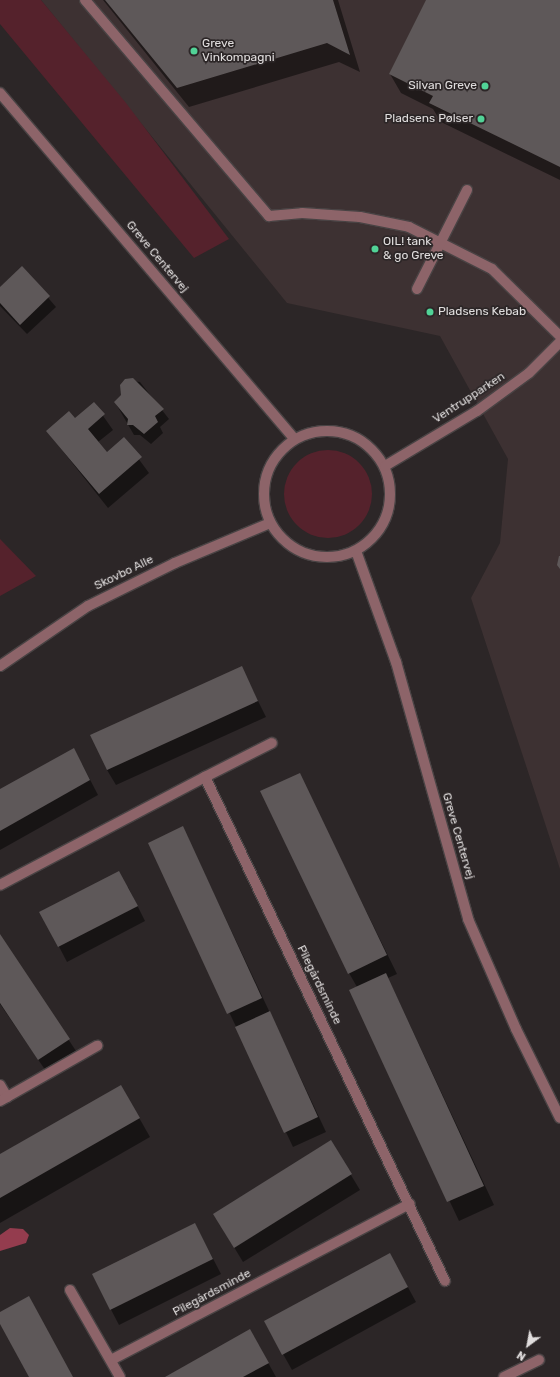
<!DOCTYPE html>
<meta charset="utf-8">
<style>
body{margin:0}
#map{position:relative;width:560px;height:1377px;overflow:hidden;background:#2c2627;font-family:Rubik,sans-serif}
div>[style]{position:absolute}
.built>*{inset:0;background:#3d3132}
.green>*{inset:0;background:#55222c}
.round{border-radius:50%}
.water>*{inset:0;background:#943c4e}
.shadow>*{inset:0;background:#0007}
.building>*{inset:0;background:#5e5859}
.roads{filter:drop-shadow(1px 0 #494344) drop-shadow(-1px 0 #494344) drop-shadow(0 1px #494344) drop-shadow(0 -1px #494344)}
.minor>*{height:10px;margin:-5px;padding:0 5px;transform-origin:5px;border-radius:5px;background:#8d6469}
.minor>.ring{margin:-5px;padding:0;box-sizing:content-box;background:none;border:10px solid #8d6469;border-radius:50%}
.dots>*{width:11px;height:11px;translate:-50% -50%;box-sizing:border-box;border:2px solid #2c2627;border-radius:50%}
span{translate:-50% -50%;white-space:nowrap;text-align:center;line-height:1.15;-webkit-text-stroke:3.5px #2c2627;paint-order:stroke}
.poi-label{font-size:12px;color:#e0dddd}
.left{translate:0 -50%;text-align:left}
.right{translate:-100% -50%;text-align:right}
.street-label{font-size:12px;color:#e0dddd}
.north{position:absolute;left:508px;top:1325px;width:40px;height:40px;-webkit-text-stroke:3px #2c2627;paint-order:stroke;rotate:212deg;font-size:11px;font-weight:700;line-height:16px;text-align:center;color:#e0dddd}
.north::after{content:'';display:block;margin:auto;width:14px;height:18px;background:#e0dddd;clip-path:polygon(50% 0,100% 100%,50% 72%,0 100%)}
</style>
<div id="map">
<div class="built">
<div style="clip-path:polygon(41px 0,560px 0,560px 869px,471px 598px,500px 543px,508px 459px,440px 336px,287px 303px)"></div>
</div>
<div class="green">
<div style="clip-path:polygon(0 0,41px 0,126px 103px,229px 239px,194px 258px,0 24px)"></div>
<div class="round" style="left:284px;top:450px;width:88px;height:88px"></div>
<div style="clip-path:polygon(0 539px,36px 576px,0 596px)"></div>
</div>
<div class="water">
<div style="clip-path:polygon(10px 1228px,23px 1229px,29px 1235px,26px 1243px,0 1251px,0 1235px)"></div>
</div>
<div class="shadow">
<div style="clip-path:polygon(103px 0,338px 0,360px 72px,339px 62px,189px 107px)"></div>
<div style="clip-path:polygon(427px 0,560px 0,560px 180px,441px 122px,433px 109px,401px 93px,390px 74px)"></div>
<div style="clip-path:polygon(22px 267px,56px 307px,27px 334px,0 306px,0 288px)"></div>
<div style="clip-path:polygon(125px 380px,140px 382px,169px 419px,160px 427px,163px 433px,151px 444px,140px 435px,134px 435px,115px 402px,122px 395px)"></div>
<div style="clip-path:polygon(94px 403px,113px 430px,98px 442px,107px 453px,124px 439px,149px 473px,108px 508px,47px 431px,75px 419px)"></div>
<div style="clip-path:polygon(241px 667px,266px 717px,116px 785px,107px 770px)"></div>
<div style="clip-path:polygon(82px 764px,98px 795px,0 850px,0 790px)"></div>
<div style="clip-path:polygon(299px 774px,397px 974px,388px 978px,494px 1205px,459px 1221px,350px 990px,357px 987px,349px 973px)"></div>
<div style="clip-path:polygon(183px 828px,326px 1132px,293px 1147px,149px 843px)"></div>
<div style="clip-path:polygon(128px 887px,145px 921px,67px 962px,41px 912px)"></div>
<div style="clip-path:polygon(0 936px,78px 1054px,48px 1074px,0 1004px)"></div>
<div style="clip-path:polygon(121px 1086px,150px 1137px,0 1223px,0 1155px)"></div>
<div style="clip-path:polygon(331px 1142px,360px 1190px,243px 1262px,223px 1229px)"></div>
<div style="clip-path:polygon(195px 1224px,221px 1274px,119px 1325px,93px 1275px)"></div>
<div style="clip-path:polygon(398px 1269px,416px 1302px,292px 1370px,265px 1322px)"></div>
<div style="clip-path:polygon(250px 1330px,276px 1377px,167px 1377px)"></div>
</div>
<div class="building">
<div style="clip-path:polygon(105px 0,333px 0,350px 55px,327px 43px,177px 88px)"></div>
<div style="clip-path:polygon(426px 0,560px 0,560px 167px,429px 103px,433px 96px,389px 74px)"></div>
<div style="clip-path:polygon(22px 266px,50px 296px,20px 325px,0 303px,0 287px)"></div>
<div style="clip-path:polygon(133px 378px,164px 409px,155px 416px,158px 422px,144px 434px,133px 425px,127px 425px,128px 419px,114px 402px,121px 395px,120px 385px,125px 379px)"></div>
<div style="clip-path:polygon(94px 402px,105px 414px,88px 429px,107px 452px,124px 437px,142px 457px,99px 494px,46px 431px,69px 411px,75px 418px)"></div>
<div style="clip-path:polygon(559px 556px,560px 556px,560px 569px,557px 565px)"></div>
<div style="clip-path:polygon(242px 666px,258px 701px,107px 770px,90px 735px)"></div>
<div style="clip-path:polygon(74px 748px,90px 780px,0 831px,0 789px)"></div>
<div style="clip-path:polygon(300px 773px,387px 955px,348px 974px,260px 791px)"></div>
<div style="clip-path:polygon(183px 826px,262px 998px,227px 1014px,148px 843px)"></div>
<div style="clip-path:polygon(119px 871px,138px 906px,58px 947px,39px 912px)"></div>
<div style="clip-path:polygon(0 934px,70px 1039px,38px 1060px,0 1003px)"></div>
<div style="clip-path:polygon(386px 973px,484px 1186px,447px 1202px,349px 990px)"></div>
<div style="clip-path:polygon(270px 1011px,318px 1117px,284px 1133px,235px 1027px)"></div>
<div style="clip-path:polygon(121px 1085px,140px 1118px,0 1198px,0 1154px)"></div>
<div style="clip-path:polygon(331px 1140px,352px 1174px,234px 1248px,213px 1214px)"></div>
<div style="clip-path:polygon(195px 1223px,213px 1259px,110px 1310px,92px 1274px)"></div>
<div style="clip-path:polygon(390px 1253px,408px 1287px,282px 1355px,264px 1321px)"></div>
<div style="clip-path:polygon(29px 1296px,73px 1377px,29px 1377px,0 1324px,0 1312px)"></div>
<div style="clip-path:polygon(250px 1329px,269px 1363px,243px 1377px,165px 1377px)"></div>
</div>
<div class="roads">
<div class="minor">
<div style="left:85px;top:0;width:284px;rotate:49.6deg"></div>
<div style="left:269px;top:216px;width:33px;rotate:-5deg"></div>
<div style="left:302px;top:213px;width:58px;rotate:3.9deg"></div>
<div style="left:360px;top:217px;width:50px;rotate:11.5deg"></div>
<div style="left:409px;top:227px;width:93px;rotate:26.8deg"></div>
<div style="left:492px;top:269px;width:95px;rotate:44.6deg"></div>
<div style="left:0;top:93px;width:454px;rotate:49.6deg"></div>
<div style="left:417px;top:289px;width:111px;rotate:-63.2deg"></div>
<div class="ring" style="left:264px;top:431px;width:116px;height:116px"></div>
<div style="left:385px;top:466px;width:107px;rotate:-30.9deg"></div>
<div style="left:477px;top:411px;width:64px;rotate:-36.2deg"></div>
<div style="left:529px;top:373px;width:44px;rotate:-45deg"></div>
<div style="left:356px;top:551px;width:118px;rotate:70.2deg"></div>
<div style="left:396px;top:662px;width:267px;rotate:74.3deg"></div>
<div style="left:468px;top:919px;width:120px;rotate:66.4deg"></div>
<div style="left:516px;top:1029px;width:99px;rotate:63.7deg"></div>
<div style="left:0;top:666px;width:107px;rotate:-34.3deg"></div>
<div style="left:88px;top:606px;width:97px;rotate:-26.3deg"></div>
<div style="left:175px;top:563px;width:103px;rotate:-22.8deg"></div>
<div style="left:205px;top:777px;width:75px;rotate:-26.9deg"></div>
<div style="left:0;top:885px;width:232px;rotate:-27.8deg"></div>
<div style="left:205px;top:777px;width:558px;rotate:64.54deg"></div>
<div style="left:0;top:1085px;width:14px;rotate:60deg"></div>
<div style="left:0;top:1101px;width:112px;rotate:-29.6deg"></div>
<div style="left:70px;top:1290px;width:100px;rotate:60.1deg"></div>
<div style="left:111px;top:1360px;width:337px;rotate:-27.6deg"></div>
<div style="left:504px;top:1377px;width:39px;rotate:-26deg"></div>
</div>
</div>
<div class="dots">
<div style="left:194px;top:51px;background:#51d397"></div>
<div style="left:485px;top:86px;background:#51d397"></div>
<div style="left:481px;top:119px;background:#51d397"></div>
<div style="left:375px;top:249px;background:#51d397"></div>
<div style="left:430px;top:312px;background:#51d397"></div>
</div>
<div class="poi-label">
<span class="left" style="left:202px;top:51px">Greve<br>Vinkompagni</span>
<span class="right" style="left:477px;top:86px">Silvan Greve</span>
<span class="right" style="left:473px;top:119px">Pladsens Pølser</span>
<span class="left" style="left:383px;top:249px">OIL! tank<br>&amp; go Greve</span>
<span class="left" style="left:438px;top:312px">Pladsens Kebab</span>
</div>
<div class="street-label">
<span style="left:157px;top:257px;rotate:50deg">Greve Centervej</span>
<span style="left:469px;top:398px;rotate:-33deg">Ventrupparken</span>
<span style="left:124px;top:573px;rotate:-26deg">Skovbo Alle</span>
<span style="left:458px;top:836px;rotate:74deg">Greve Centervej</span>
<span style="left:319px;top:985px;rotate:64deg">Pilegårdsminde</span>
<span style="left:212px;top:1293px;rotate:-28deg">Pilegårdsminde</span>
</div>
<div class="north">N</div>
</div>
